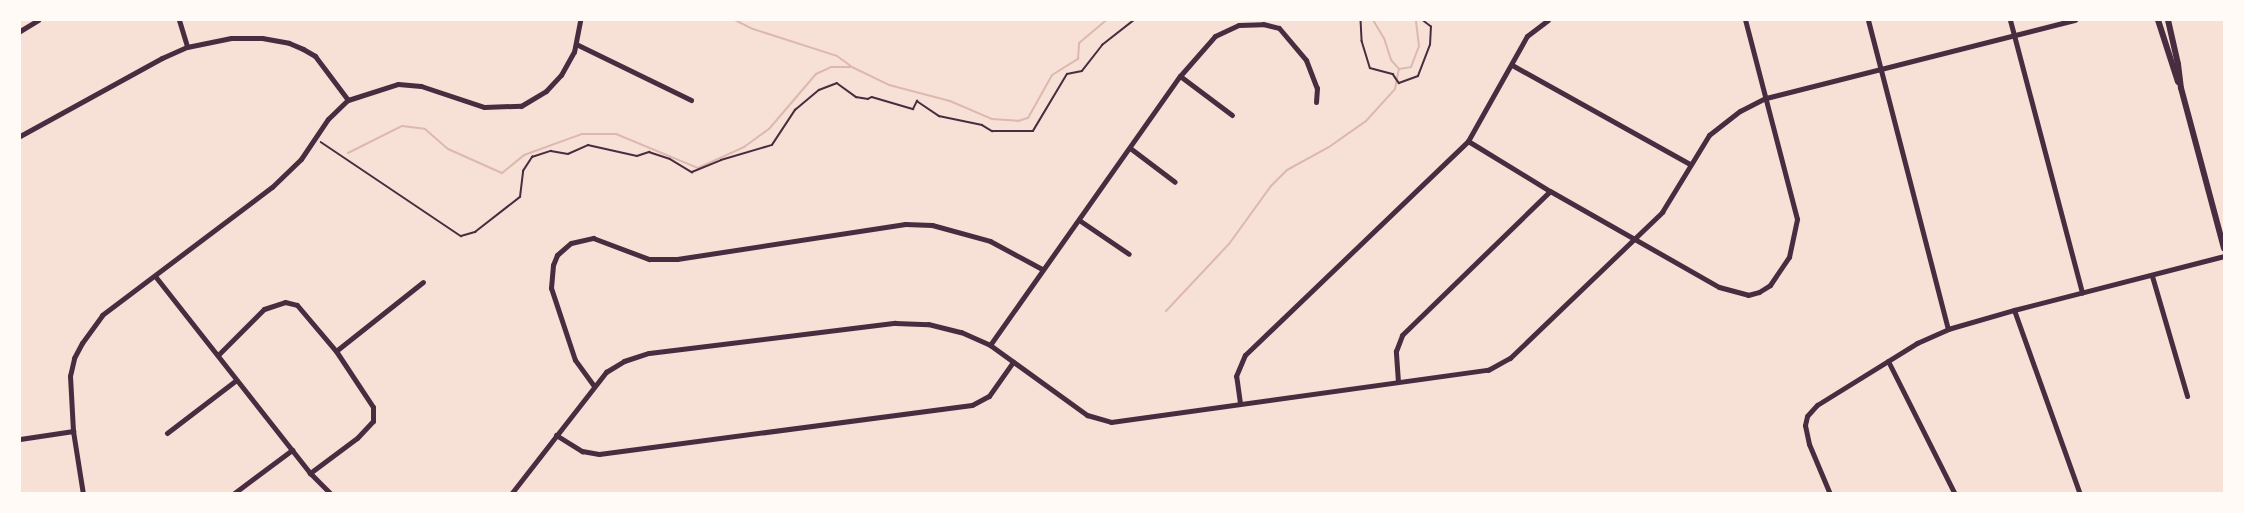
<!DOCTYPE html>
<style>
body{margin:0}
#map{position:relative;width:2244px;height:513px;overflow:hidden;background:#f7e1d7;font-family:"Crimson Pro",serif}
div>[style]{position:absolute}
.stream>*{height:2px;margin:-1px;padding:0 1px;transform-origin:1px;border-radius:1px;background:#dcb8b0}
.path>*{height:1.5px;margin:-0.75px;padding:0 0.75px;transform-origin:0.75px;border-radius:0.75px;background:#4a2c40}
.minor>*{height:5px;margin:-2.5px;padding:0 2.5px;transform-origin:2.5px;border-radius:2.5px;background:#4a2c40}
.tertiary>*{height:6px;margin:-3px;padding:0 3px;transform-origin:3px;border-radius:3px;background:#4a2c40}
span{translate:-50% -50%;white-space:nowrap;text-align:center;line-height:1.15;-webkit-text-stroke:4.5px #fffaf5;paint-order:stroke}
.frame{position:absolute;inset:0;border:21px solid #fffaf5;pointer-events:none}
</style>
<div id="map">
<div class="stream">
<div style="left:735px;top:20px;width:20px;rotate:27deg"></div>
<div style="left:753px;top:29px;width:88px;rotate:17.8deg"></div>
<div style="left:837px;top:56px;width:17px;rotate:36deg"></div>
<div style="left:1373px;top:20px;width:21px;rotate:59deg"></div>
<div style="left:1384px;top:38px;width:23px;rotate:72deg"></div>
<div style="left:1391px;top:60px;width:12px;rotate:48deg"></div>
<div style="left:1399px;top:69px;width:12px;rotate:-9deg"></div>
<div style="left:1411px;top:67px;width:22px;rotate:-69deg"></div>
<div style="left:1419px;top:46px;width:26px;rotate:-97deg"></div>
<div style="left:348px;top:153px;width:60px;rotate:-26.6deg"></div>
<div style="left:402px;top:126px;width:23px;rotate:7deg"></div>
<div style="left:425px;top:129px;width:30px;rotate:41deg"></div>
<div style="left:448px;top:149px;width:59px;rotate:24deg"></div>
<div style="left:502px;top:173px;width:28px;rotate:-39deg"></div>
<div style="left:524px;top:155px;width:62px;rotate:-19.9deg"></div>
<div style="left:582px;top:134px;width:34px"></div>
<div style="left:616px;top:134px;width:89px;rotate:22.5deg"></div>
<div style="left:698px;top:168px;width:51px;rotate:-24.5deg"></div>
<div style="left:744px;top:147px;width:31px;rotate:-36deg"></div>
<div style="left:769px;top:129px;width:72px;rotate:-49.5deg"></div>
<div style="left:816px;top:74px;width:17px;rotate:-25deg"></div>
<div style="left:831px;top:67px;width:21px"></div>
<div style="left:852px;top:67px;width:41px;rotate:25.9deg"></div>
<div style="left:889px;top:85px;width:63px;rotate:14.7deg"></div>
<div style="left:950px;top:101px;width:46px;rotate:23.2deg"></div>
<div style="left:992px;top:119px;width:26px;rotate:4deg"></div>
<div style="left:1018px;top:121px;width:10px;rotate:-17deg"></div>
<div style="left:1028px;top:118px;width:49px;rotate:-60.8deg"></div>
<div style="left:1052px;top:75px;width:31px;rotate:-32deg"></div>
<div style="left:1078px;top:59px;width:16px;rotate:-86deg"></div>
<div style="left:1079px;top:43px;width:35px;rotate:-40deg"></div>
<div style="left:1166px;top:311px;width:92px;rotate:-46.8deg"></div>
<div style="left:1229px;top:244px;width:72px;rotate:-54.1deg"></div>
<div style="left:1271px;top:186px;width:23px;rotate:-45deg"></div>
<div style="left:1287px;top:170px;width:48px;rotate:-28.7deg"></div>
<div style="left:1329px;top:147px;width:45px;rotate:-35.1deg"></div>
<div style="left:1366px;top:121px;width:43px;rotate:-47.8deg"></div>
<div style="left:1395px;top:89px;width:20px;rotate:-79deg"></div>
</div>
<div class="path">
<div style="left:1361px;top:20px;width:21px;rotate:87deg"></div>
<div style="left:1362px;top:41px;width:28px;rotate:73deg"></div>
<div style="left:1370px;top:68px;width:24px;rotate:15deg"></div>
<div style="left:1393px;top:74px;width:11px;rotate:56deg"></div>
<div style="left:1399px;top:83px;width:20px;rotate:-20deg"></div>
<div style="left:1418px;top:76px;width:33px;rotate:-69deg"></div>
<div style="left:1430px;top:45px;width:18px;rotate:-87deg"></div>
<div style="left:1431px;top:27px;width:11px;rotate:-142deg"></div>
<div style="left:321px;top:142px;width:169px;rotate:33.9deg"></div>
<div style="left:461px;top:236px;width:15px;rotate:-16deg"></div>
<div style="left:475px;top:232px;width:57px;rotate:-37.9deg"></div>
<div style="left:520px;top:197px;width:26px;rotate:-83deg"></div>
<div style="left:523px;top:171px;width:17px;rotate:-57deg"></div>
<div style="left:532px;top:157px;width:20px;rotate:-18deg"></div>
<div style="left:551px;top:151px;width:17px;rotate:10deg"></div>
<div style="left:568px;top:154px;width:22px;rotate:-24deg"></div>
<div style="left:588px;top:145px;width:50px;rotate:12.7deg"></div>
<div style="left:637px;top:156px;width:13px;rotate:-18deg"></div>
<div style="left:649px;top:152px;width:22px;rotate:18deg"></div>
<div style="left:670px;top:159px;width:26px;rotate:31deg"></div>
<div style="left:692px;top:172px;width:31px;rotate:-22deg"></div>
<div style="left:721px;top:160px;width:53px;rotate:-16.4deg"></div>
<div style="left:772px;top:145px;width:42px;rotate:-56.7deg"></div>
<div style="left:795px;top:110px;width:31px;rotate:-40deg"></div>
<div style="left:819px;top:90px;width:19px;rotate:-21deg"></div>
<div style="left:837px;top:83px;width:24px;rotate:36deg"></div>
<div style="left:856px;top:97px;width:12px;rotate:9deg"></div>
<div style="left:868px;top:99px;width:4px;rotate:-27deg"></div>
<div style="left:872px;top:97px;width:43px;rotate:16.3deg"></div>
<div style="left:913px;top:109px;width:9px;rotate:-63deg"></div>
<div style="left:917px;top:101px;width:27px;rotate:34deg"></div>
<div style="left:939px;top:116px;width:44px;rotate:11.8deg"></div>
<div style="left:982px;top:125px;width:12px;rotate:31deg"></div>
<div style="left:992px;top:131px;width:41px"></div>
<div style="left:1033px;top:131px;width:66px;rotate:-59.2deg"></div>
<div style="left:1067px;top:74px;width:15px;rotate:-11deg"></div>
<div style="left:1082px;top:71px;width:33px;rotate:-52deg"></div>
<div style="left:1102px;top:45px;width:41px;rotate:-38deg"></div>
</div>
<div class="minor">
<div style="left:179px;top:20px;width:28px;rotate:73deg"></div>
<div style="left:1868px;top:20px;width:319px;rotate:75.5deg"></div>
<div style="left:2010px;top:20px;width:282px;rotate:75.2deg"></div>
<div style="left:20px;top:31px;width:21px;rotate:-31deg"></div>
<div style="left:576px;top:44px;width:128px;rotate:26deg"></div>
<div style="left:1512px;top:65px;width:204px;rotate:29.1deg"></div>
<div style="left:1180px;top:76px;width:65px;rotate:36.9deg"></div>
<div style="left:20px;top:136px;width:162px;rotate:-28.8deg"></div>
<div style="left:162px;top:58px;width:27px;rotate:-24deg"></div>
<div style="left:187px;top:47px;width:45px;rotate:-11.6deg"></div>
<div style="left:231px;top:38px;width:31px"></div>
<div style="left:262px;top:38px;width:27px;rotate:10deg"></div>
<div style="left:289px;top:43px;width:15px;rotate:23deg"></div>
<div style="left:303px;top:49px;width:14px;rotate:30deg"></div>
<div style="left:315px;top:56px;width:55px;rotate:53.1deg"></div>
<div style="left:1468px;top:141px;width:96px;rotate:31.4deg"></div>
<div style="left:1550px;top:191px;width:194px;rotate:29.6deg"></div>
<div style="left:1719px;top:287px;width:30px;rotate:15deg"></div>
<div style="left:1748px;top:295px;width:11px;rotate:-15deg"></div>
<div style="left:1759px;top:292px;width:13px;rotate:-32deg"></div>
<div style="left:1770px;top:285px;width:34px;rotate:-56deg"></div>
<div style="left:1789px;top:257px;width:39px;rotate:-78deg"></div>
<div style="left:1797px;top:219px;width:206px;rotate:-104.6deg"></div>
<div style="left:1130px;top:148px;width:56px;rotate:37.1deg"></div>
<div style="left:1079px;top:220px;width:60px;rotate:34.2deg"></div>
<div style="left:155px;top:276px;width:251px;rotate:51.8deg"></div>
<div style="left:310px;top:473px;width:30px;rotate:45deg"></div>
<div style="left:2152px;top:276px;width:125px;rotate:73.7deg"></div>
<div style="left:2014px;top:310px;width:195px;rotate:70.3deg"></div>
<div style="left:990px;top:345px;width:329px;rotate:-54.8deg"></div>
<div style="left:1180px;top:76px;width:53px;rotate:-48.8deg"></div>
<div style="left:1215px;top:36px;width:26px;rotate:-25deg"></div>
<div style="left:1239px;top:25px;width:24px;rotate:-2deg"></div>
<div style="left:1263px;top:24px;width:16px;rotate:14deg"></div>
<div style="left:1279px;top:28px;width:42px;rotate:49.8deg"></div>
<div style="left:1306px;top:60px;width:30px;rotate:69deg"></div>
<div style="left:1317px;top:88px;width:14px;rotate:94deg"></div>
<div style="left:336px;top:351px;width:111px;rotate:-38.4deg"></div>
<div style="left:218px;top:355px;width:65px;rotate:-45deg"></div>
<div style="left:264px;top:309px;width:22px;rotate:-18deg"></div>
<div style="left:285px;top:302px;width:12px;rotate:14deg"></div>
<div style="left:297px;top:305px;width:60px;rotate:49.7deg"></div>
<div style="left:336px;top:351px;width:67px;rotate:56.5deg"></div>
<div style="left:373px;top:407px;width:14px;rotate:90deg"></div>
<div style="left:373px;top:421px;width:23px;rotate:133deg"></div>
<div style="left:357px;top:438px;width:59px;rotate:143.3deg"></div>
<div style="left:1888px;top:361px;width:149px;rotate:63.3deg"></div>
<div style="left:1398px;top:382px;width:31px;rotate:-94deg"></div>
<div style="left:1396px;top:351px;width:17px;rotate:-69deg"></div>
<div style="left:1402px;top:335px;width:206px;rotate:-44.2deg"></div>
<div style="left:594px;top:386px;width:32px;rotate:-126deg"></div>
<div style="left:575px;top:360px;width:76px;rotate:-108.4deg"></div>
<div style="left:551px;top:288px;width:23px;rotate:-85deg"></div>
<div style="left:553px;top:265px;width:11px;rotate:-68deg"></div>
<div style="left:557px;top:255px;width:18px;rotate:-41deg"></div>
<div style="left:571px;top:243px;width:23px;rotate:-13deg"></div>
<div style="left:593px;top:238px;width:60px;rotate:20.6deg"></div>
<div style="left:649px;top:259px;width:28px"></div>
<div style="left:677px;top:259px;width:231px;rotate:-8.7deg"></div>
<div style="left:905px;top:224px;width:27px;rotate:2deg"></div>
<div style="left:932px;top:225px;width:60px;rotate:15.4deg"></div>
<div style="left:990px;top:241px;width:59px;rotate:28.3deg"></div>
<div style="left:1240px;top:403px;width:27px;rotate:-98deg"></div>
<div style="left:1236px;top:376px;width:23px;rotate:-67deg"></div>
<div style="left:1245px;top:355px;width:309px;rotate:-43.8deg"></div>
<div style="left:1468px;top:141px;width:120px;rotate:-60.7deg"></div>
<div style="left:1527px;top:36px;width:26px;rotate:-37deg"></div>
<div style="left:167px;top:433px;width:86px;rotate:-37.4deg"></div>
<div style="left:556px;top:435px;width:31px;rotate:32deg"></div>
<div style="left:582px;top:451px;width:17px;rotate:10deg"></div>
<div style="left:599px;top:454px;width:376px;rotate:-7.5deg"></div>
<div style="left:972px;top:405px;width:19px;rotate:-28deg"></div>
<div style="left:989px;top:396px;width:42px;rotate:-54.8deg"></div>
<div style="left:20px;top:439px;width:54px;rotate:-8.6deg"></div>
<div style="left:83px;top:494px;width:64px;rotate:-99deg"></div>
<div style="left:73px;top:431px;width:55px;rotate:-93.1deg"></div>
<div style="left:70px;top:376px;width:18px;rotate:-77deg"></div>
<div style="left:74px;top:358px;width:17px;rotate:-62deg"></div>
<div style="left:82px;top:343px;width:34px;rotate:-54deg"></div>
<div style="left:102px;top:315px;width:213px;rotate:-37deg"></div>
<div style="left:272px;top:187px;width:40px;rotate:-44deg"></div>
<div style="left:301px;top:159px;width:48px;rotate:-56deg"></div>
<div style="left:328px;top:119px;width:28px;rotate:-44deg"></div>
<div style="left:348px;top:100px;width:52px;rotate:-17.7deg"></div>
<div style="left:398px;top:84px;width:23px;rotate:5deg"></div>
<div style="left:421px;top:86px;width:66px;rotate:18.4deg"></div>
<div style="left:484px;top:107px;width:37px;rotate:-2deg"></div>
<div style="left:521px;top:106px;width:29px;rotate:-31deg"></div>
<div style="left:546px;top:91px;width:22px;rotate:-47deg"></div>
<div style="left:561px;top:75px;width:26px;rotate:-61deg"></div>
<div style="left:574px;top:52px;width:33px;rotate:-79deg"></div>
<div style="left:233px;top:494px;width:74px;rotate:-36.7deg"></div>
<div style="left:511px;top:494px;width:155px;rotate:-52.1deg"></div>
<div style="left:606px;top:372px;width:21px;rotate:-31deg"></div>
<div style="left:624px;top:361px;width:26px;rotate:-18deg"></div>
<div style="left:649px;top:353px;width:248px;rotate:-7deg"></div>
<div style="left:895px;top:323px;width:33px;rotate:2deg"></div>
<div style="left:928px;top:324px;width:34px;rotate:14deg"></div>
<div style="left:961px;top:332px;width:32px;rotate:24deg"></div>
<div style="left:990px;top:345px;width:120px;rotate:35.8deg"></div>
<div style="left:1087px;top:415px;width:25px;rotate:16deg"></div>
<div style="left:1111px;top:422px;width:381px;rotate:-7.9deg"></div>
<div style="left:1488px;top:370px;width:25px;rotate:-29deg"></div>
<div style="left:1510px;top:358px;width:211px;rotate:-43.8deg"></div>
<div style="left:1662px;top:212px;width:90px;rotate:-58.6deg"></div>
<div style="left:1709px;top:135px;width:39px;rotate:-38deg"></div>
<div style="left:1740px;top:111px;width:29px;rotate:-27deg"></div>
<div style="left:1766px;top:98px;width:319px;rotate:-14.2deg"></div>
<div style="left:1830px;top:494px;width:54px;rotate:-112.8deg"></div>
<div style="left:1809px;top:444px;width:19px;rotate:-102deg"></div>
<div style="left:1805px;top:425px;width:9px;rotate:-77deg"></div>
<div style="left:1807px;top:416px;width:15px;rotate:-48deg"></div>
<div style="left:1817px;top:405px;width:118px;rotate:-31.8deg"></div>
<div style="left:1917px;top:343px;width:34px;rotate:-24deg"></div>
<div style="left:1948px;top:329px;width:69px;rotate:-16.1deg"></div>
<div style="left:2014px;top:310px;width:217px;rotate:-14.4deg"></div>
</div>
<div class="tertiary">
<div style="left:2158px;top:20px;width:65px;rotate:72.1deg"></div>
<div style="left:2168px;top:20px;width:45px;rotate:77.2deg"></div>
<div style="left:2178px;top:64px;width:24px;rotate:83deg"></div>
<div style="left:2181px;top:88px;width:166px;rotate:75deg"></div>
</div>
<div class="frame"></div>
</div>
